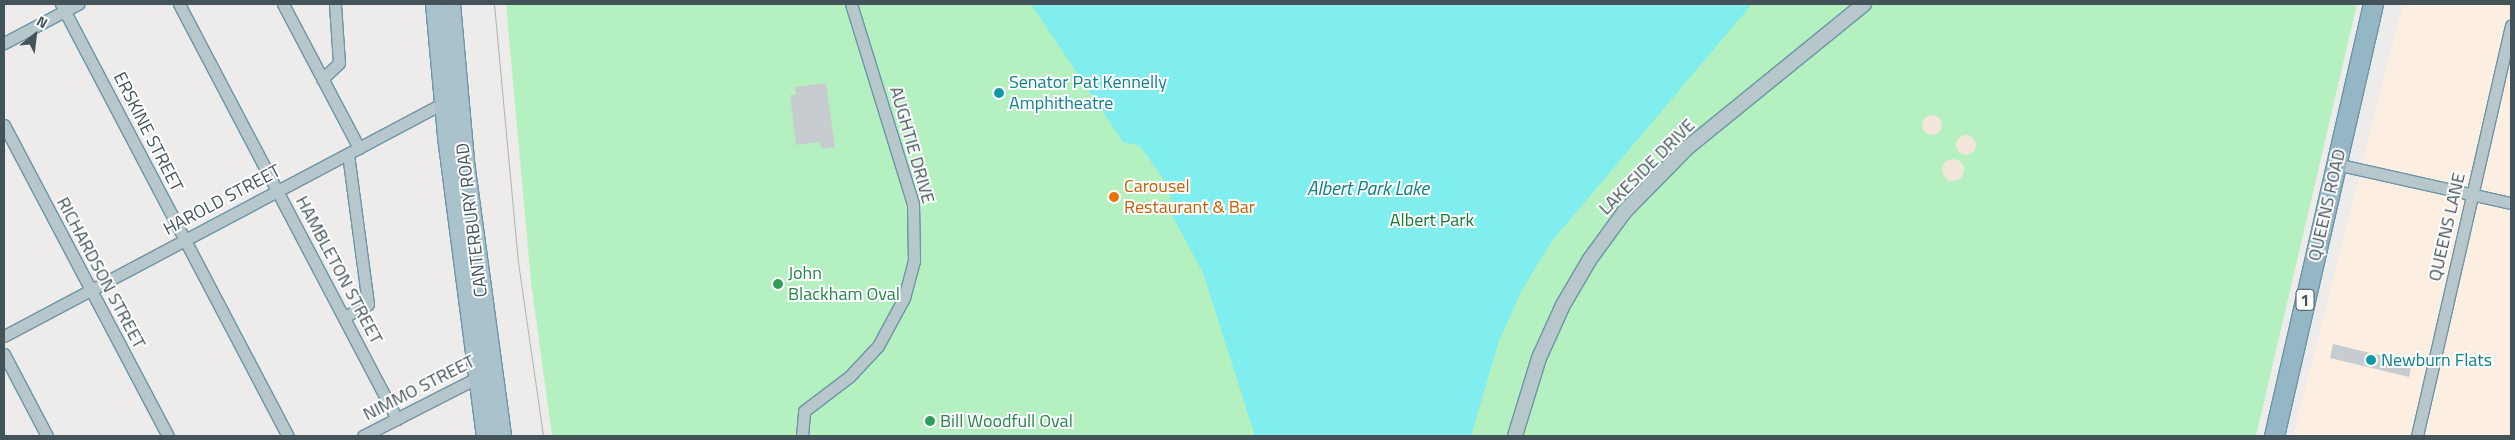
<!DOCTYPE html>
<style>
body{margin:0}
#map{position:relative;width:2515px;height:440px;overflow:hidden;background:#eeebeb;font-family:"Titillium Web",sans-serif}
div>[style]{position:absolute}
.commercial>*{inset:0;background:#fcefe1}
.green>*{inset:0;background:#b5f0c0}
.sand>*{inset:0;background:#f2e5d9}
.round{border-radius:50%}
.water>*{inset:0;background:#80eeef}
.building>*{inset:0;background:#c7ccd1}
.roads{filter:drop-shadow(1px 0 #6b95a9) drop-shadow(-1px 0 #6b95a9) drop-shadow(0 1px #6b95a9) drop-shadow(0 -1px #6b95a9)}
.minor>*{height:11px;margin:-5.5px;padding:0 5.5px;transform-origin:5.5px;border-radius:5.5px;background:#b8c7cc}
.tertiary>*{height:14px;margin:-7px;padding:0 7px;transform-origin:7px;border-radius:7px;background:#b8c7cc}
.primary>*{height:18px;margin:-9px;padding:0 9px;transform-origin:9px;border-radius:9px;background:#a9c2cc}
.trunk>*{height:19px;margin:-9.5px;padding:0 9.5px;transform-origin:9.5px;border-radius:9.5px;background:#94b6c5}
.tram>*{height:1px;margin:-0.5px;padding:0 0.5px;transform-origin:0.5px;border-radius:0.5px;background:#adb2b6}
.dots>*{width:14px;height:14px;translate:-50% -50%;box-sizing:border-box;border:2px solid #fff;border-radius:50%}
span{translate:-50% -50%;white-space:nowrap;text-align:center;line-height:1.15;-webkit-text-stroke:4px #fff;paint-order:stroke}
.shield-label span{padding:1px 4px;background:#fff;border:1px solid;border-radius:4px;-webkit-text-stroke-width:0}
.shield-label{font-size:16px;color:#435359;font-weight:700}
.culture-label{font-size:18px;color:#0d838f}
.left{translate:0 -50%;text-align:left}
.street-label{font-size:18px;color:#435359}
.food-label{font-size:18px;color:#c56008}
.park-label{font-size:18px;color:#127c32}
.leisure-label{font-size:18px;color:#27864d}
.water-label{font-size:19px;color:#088284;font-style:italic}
.frame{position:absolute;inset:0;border:5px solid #435359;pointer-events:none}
.north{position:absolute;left:10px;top:10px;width:50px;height:50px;-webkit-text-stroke:4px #fff;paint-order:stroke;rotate:29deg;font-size:14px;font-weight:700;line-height:20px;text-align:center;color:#435359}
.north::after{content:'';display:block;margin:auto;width:18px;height:22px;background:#435359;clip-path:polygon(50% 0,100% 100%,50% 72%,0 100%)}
</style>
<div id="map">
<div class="commercial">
<div style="clip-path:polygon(2403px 4px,2511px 4px,2511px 436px,2293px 436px)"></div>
</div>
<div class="green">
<div style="clip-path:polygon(506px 4px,2357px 4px,2256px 436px,552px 436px,531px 282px)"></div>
</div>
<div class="sand">
<div class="round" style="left:1922px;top:115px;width:20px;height:20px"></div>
<div class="round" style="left:1956px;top:135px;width:20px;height:20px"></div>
<div class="round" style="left:1942px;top:159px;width:22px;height:22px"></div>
</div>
<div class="water">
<div style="clip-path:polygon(1031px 4px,1752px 4px,1552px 241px,1522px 290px,1499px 341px,1471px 436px,1255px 436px,1203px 273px,1169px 210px,1173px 204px,1162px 177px,1140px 146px,1123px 142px)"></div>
</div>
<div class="building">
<div style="clip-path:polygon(826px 83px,835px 147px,821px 149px,820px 142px,796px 145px,790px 95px,796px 95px,795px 87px)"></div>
<div style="clip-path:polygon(2333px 344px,2412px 363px,2409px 377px,2330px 358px)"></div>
</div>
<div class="roads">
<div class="minor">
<div style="left:61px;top:4px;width:488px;rotate:62.3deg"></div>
<div style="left:179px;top:4px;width:469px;rotate:62.3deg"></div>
<div style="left:283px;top:4px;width:163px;rotate:62.2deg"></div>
<div style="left:4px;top:43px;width:84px;rotate:-27.8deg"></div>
<div style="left:322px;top:79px;width:23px;rotate:-43deg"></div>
<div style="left:339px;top:63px;width:59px;rotate:-93.9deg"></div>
<div style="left:4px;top:125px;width:352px;rotate:62.2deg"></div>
<div style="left:2336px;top:164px;width:179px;rotate:12.6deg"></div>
<div style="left:344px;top:317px;width:27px;rotate:-28deg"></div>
<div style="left:368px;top:304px;width:151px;rotate:-97.6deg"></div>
<div style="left:4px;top:336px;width:501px;rotate:-27.94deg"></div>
<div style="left:4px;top:354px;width:93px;rotate:62.3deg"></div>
<div style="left:363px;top:436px;width:136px;rotate:-27.1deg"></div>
<div style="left:802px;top:436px;width:25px;rotate:-85deg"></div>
<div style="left:804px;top:411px;width:56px;rotate:-37.1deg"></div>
<div style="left:849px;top:377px;width:42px;rotate:-46.9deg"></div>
<div style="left:878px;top:346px;width:55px;rotate:-61.6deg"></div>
<div style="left:904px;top:298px;width:38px;rotate:-75deg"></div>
<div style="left:914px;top:261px;width:57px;rotate:-91deg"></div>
<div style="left:913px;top:204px;width:209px;rotate:-107.2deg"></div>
<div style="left:2417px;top:436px;width:421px;rotate:-77.1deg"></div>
</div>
<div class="tertiary">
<div style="left:1515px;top:436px;width:82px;rotate:-72.9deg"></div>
<div style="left:1539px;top:358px;width:58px;rotate:-65.6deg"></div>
<div style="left:1563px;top:305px;width:53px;rotate:-59.6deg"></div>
<div style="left:1590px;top:259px;width:59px;rotate:-53.9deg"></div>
<div style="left:1625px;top:211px;width:88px;rotate:-45.5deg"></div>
<div style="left:1687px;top:148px;width:228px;rotate:-39.1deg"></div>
</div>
<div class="primary">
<div style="left:435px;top:4px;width:134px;rotate:84.8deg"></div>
<div style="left:447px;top:137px;width:302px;rotate:82.6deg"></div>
<div style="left:451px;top:4px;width:159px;rotate:84.9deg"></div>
<div style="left:465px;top:162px;width:276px;rotate:82.3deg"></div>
</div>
<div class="trunk">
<div style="left:2274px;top:436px;width:443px;rotate:-77.1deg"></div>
</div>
</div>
<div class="tram">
<div style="left:494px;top:4px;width:259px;rotate:84.7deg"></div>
<div style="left:518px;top:262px;width:176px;rotate:81.8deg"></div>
</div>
<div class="dots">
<div style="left:999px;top:93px;background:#0f9aa8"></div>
<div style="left:1114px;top:197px;background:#e8710a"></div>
<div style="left:778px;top:284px;background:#2e9e5b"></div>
<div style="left:2371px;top:360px;background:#0f9aa8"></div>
<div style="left:930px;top:421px;background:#2e9e5b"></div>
</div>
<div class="shield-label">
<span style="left:2305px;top:300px">1</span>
</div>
<div class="culture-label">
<span class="left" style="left:1009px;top:93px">Senator Pat Kennelly<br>Amphitheatre</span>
<span class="left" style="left:2381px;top:360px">Newburn Flats</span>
</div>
<div class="street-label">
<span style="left:148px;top:132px;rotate:63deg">ERSKINE STREET</span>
<span style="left:912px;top:145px;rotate:74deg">AUGHTIE DRIVE</span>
<span style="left:1647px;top:167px;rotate:-45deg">LAKESIDE DRIVE</span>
<span style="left:222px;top:200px;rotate:-28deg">HAROLD STREET</span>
<span style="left:2327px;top:205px;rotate:-77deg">QUEENS ROAD</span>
<span style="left:472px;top:220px;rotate:-97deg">CANTERBURY ROAD</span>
<span style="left:2447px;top:227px;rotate:-77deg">QUEENS LANE</span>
<span style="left:339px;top:270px;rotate:62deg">HAMBLETON STREET</span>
<span style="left:101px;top:273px;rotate:62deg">RICHARDSON STREET</span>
<span style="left:419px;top:388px;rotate:-27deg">NIMMO STREET</span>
</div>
<div class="food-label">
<span class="left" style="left:1124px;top:197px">Carousel<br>Restaurant &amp; Bar</span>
</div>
<div class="park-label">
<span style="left:1432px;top:220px">Albert Park</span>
</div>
<div class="leisure-label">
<span class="left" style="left:788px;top:284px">John<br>Blackham Oval</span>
<span class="left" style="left:940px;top:421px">Bill Woodfull Oval</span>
</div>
<div class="water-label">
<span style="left:1368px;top:188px">Albert Park Lake</span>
</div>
<div class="frame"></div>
<div class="north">N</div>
</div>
